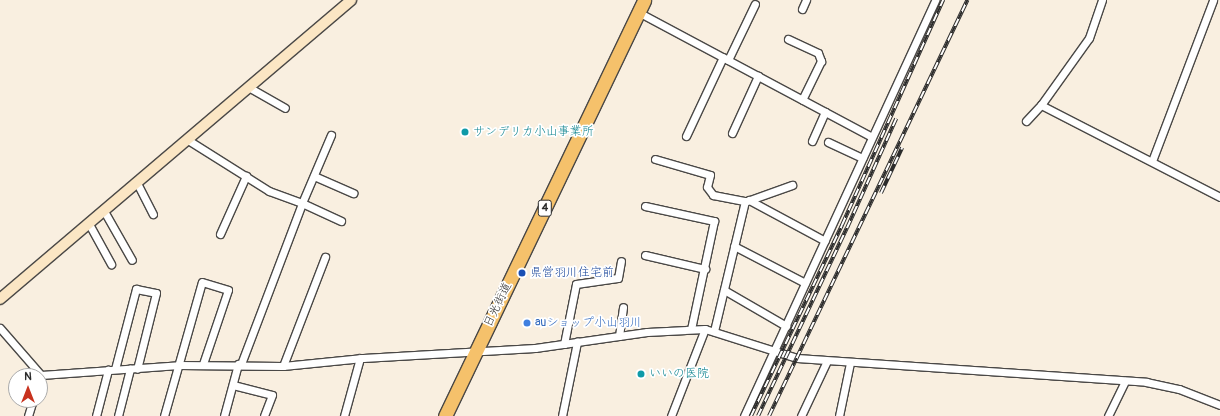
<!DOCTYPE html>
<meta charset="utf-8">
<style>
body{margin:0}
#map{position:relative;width:1220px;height:416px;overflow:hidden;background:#f9efe0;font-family:Pangolin,"Klee One",sans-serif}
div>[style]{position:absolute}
.roads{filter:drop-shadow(1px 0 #4a4846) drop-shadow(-1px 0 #4a4846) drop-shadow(0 1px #4a4846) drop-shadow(0 -1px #4a4846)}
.street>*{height:7px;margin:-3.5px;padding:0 3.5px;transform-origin:3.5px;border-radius:3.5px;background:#fff}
.secondary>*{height:10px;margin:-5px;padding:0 5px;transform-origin:5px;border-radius:5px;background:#fbe6c4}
.highway>*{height:13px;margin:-6.5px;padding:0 6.5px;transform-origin:6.5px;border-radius:6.5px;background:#f5c16b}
.rail>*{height:4px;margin-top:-2px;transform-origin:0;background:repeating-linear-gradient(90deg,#fff 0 8px,#2b2b2b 0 16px);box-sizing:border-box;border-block:1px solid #2b2b2b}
.dots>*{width:11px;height:11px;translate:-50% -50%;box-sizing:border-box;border:2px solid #fff;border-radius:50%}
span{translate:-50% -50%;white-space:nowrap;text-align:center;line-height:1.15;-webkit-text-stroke:3.5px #fff;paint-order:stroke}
.shield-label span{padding:1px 3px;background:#fff;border:1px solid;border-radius:3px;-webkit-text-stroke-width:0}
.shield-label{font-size:11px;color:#2b2b2b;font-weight:700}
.culture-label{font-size:12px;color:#0d838f}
.left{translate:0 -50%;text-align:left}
.transit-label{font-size:12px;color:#164399}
.street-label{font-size:12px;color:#2b2b2b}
.shop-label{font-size:12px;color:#366cbe}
.north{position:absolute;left:8px;top:368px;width:40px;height:40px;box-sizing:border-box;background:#fff;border:1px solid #aaa;border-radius:50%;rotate:0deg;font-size:11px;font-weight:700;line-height:16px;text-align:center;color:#2b2b2b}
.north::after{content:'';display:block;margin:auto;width:14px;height:18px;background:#c8321e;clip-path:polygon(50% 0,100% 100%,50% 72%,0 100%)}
</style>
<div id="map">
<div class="roads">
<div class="street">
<div style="left:802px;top:9px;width:10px;rotate:-66deg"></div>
<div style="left:638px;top:12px;width:265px;rotate:28.1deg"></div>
<div style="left:788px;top:39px;width:33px;rotate:25deg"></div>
<div style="left:818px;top:53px;width:9px;rotate:69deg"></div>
<div style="left:821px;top:61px;width:43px;rotate:116deg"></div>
<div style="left:728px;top:60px;width:62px;rotate:-64.3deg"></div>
<div style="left:250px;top:88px;width:40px;rotate:29.7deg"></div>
<div style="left:1041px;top:105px;width:201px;rotate:27.2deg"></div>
<div style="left:1026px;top:121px;width:22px;rotate:-47deg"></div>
<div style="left:1041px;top:105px;width:82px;rotate:-54.4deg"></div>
<div style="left:1089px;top:38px;width:40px;rotate:-71.1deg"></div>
<div style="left:732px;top:133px;width:63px;rotate:-65.5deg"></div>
<div style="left:686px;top:136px;width:87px;rotate:-64.9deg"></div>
<div style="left:188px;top:140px;width:96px;rotate:32.2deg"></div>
<div style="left:269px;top:191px;width:35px;rotate:20deg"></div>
<div style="left:302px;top:203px;width:43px;rotate:24.8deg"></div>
<div style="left:812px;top:141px;width:32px;rotate:-66deg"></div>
<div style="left:828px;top:142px;width:38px;rotate:25deg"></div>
<div style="left:655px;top:159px;width:57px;rotate:16.2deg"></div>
<div style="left:710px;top:175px;width:12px;rotate:104deg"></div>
<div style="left:707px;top:187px;width:10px;rotate:53deg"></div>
<div style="left:713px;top:195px;width:33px;rotate:11deg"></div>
<div style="left:745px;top:201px;width:134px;rotate:103.4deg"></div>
<div style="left:1152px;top:161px;width:172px;rotate:-69.2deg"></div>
<div style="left:314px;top:176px;width:43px;rotate:23.6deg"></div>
<div style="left:137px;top:183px;width:35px;rotate:63deg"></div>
<div style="left:749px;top:200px;width:86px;rotate:28.3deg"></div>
<div style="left:747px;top:201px;width:48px;rotate:-19.6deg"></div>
<div style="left:645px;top:206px;width:71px;rotate:12.3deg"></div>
<div style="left:714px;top:221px;width:110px;rotate:102deg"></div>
<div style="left:104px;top:211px;width:56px;rotate:60.3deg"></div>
<div style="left:89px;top:224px;width:46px;rotate:61.2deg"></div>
<div style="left:220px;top:234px;width:64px;rotate:-65.9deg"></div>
<div style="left:734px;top:246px;width:80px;rotate:27.5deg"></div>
<div style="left:645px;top:255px;width:62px;rotate:13.1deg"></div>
<div style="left:724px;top:290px;width:72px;rotate:30.1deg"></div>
<div style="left:0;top:328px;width:62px;rotate:48.9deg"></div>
<div style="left:619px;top:336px;width:29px;rotate:-82deg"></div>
<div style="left:564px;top:344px;width:61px;rotate:-78.7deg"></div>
<div style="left:576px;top:284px;width:42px;rotate:-8.1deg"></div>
<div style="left:618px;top:278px;width:17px;rotate:-80deg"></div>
<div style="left:241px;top:364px;width:172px;rotate:-69.2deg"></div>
<div style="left:302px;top:203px;width:74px;rotate:-66.9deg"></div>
<div style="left:283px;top:366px;width:117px;rotate:-68.9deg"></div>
<div style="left:115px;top:369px;width:83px;rotate:-75.3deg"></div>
<div style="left:136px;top:289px;width:20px;rotate:11deg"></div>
<div style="left:156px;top:293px;width:78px;rotate:104deg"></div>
<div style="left:41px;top:375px;width:138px;rotate:-4.1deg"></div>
<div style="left:179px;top:365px;width:104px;rotate:0.6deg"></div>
<div style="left:283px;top:366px;width:80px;rotate:-5.7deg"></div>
<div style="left:363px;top:358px;width:172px;rotate:-3.3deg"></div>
<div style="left:535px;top:348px;width:113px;rotate:-8.1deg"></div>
<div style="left:647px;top:332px;width:58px;rotate:-3deg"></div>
<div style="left:705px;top:329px;width:96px;rotate:17.5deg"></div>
<div style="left:797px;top:358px;width:350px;rotate:3.9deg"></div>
<div style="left:1146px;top:382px;width:34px;rotate:12deg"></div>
<div style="left:1179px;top:389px;width:44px;rotate:21.3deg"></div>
<div style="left:233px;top:385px;width:40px;rotate:14.4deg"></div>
<div style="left:272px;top:395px;width:22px;rotate:111deg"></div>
<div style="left:28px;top:416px;width:17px;rotate:-73deg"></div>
<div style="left:96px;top:416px;width:48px;rotate:-75.4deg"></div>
<div style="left:118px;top:416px;width:49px;rotate:-75.7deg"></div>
<div style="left:164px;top:416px;width:139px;rotate:-74.2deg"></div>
<div style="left:202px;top:282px;width:27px;rotate:17deg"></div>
<div style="left:228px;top:290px;width:78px;rotate:108.7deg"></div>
<div style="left:224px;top:416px;width:54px;rotate:-74.9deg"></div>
<div style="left:344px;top:416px;width:60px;rotate:-74.6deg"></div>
<div style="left:562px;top:416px;width:76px;rotate:-78.5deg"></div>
<div style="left:671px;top:416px;width:93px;rotate:-68.7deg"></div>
<div style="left:744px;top:416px;width:458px;rotate:-65.3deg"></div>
<div style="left:801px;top:416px;width:61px;rotate:-64.7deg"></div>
<div style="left:839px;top:416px;width:54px;rotate:-78.3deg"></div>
<div style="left:1108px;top:416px;width:39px;rotate:-64deg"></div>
</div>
<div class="secondary">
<div style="left:0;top:299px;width:461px;rotate:-40.4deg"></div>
</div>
<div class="highway">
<div style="left:445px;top:416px;width:461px;rotate:-64.4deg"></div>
</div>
</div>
<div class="rail">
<div style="left:881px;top:193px;width:50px;rotate:-65deg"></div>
<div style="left:751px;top:416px;width:212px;rotate:-64.5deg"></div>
<div style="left:842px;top:225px;width:247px;rotate:-65.8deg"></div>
<div style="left:758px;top:416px;width:208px;rotate:-64.7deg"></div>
<div style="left:847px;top:228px;width:120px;rotate:-65.8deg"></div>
<div style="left:769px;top:416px;width:461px;rotate:-64.5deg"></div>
</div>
<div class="dots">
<div style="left:465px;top:132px;background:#0f9aa8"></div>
<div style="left:522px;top:273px;background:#1a4fb4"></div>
<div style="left:527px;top:323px;background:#3f7fe0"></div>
<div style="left:641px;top:374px;background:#0f9aa8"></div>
</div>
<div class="shield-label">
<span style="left:545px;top:208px">4</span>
</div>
<div class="culture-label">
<span class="left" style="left:473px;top:132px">サンデリカ小山事業所</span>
<span class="left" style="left:649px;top:374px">いいの医院</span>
</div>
<div class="transit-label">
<span class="left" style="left:530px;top:273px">県営羽川住宅前</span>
</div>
<div class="street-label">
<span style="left:498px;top:305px;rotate:-64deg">日光街道</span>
</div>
<div class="shop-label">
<span class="left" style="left:535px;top:323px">auショップ小山羽川</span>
</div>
<div class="north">N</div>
</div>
